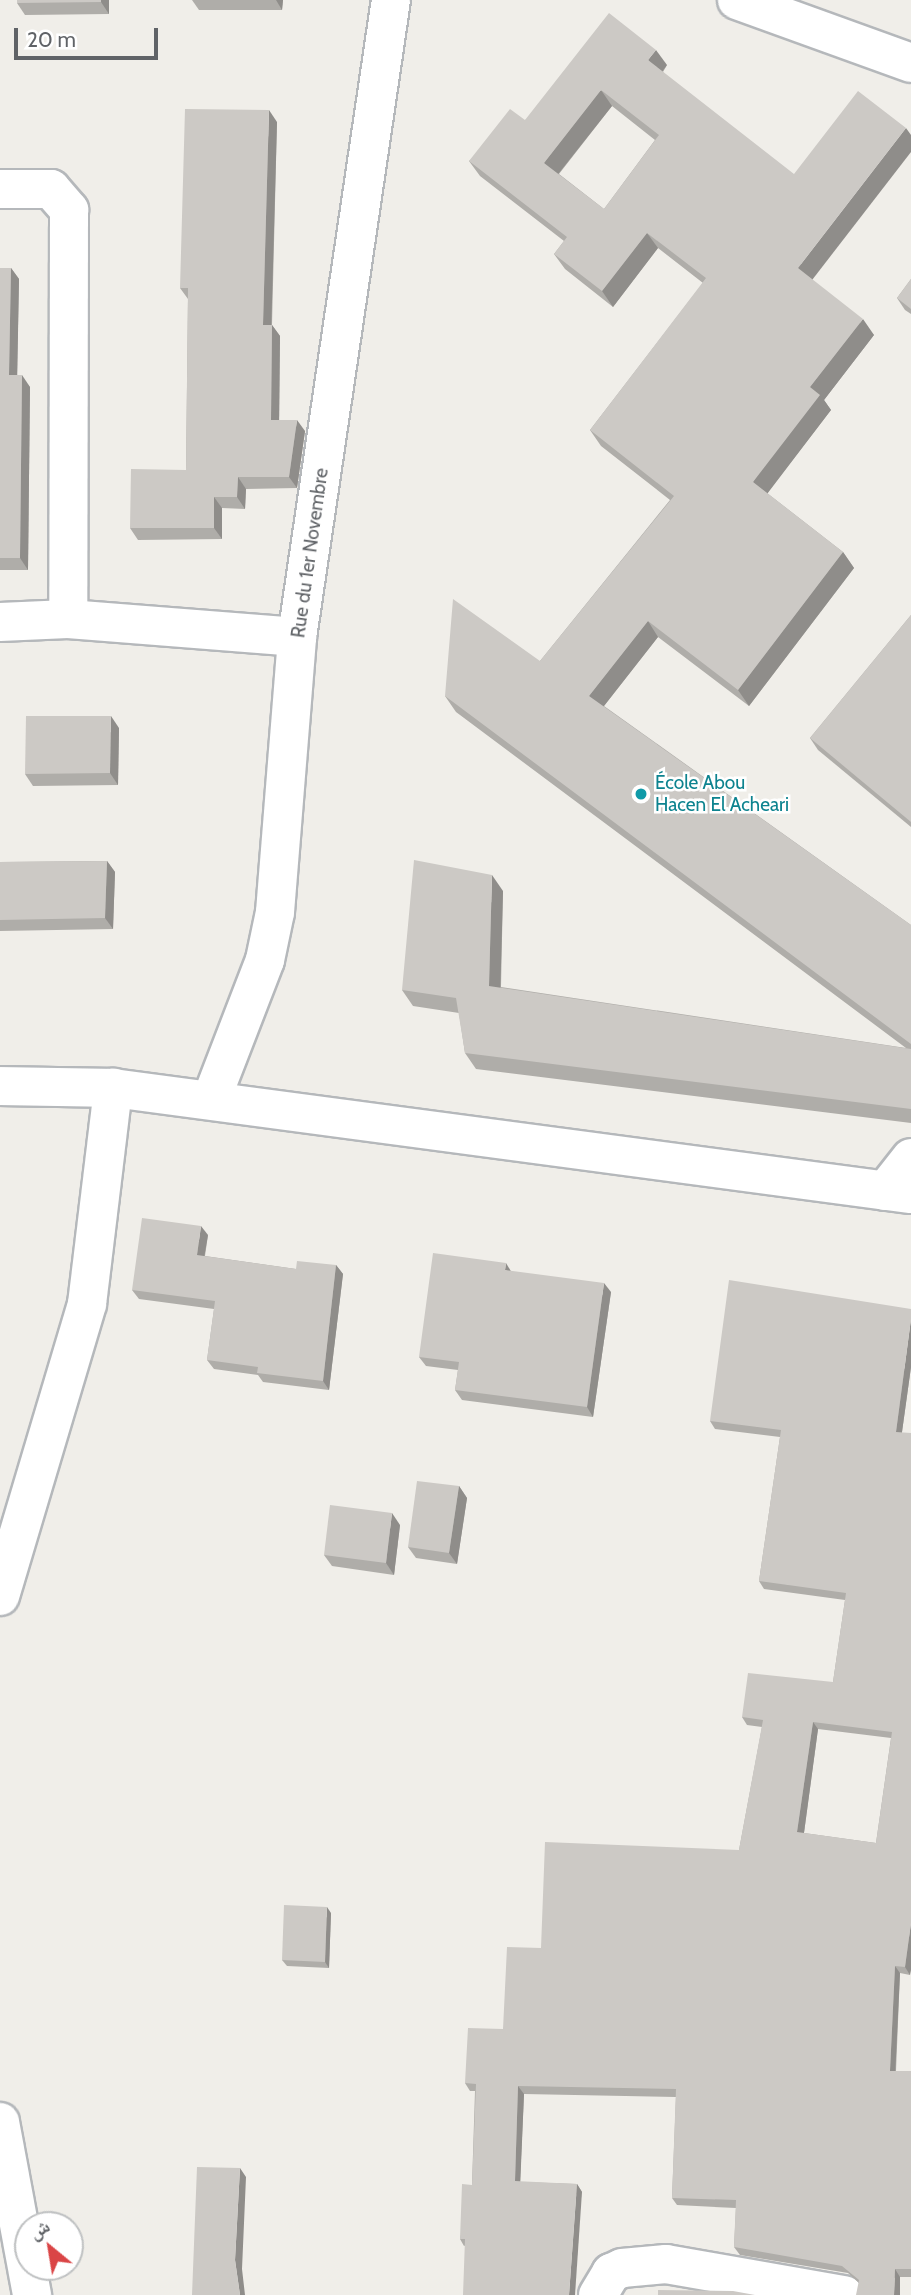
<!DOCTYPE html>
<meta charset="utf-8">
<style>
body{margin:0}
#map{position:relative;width:911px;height:2295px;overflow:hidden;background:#f0eee9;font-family:Cabin,"Noto Naskh Arabic",sans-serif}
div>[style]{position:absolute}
.roads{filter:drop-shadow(2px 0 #b5b8bb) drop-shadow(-2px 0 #b5b8bb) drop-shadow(0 2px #b5b8bb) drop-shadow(0 -2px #b5b8bb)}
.minor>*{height:38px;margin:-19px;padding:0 19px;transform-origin:19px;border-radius:19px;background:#fff}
.wall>*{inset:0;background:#afada9}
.shaded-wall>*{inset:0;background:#8f8d8a}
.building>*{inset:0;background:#ccc9c5}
.dots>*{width:19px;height:19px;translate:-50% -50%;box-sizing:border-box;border:4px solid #fff;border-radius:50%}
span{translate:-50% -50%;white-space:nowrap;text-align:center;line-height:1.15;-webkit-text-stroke:5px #fff;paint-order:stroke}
.street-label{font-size:19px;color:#606367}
.culture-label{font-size:19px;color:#0d838f}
.left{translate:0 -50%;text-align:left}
.north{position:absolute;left:14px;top:2211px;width:70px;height:70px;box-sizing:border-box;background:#fff;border:2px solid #bfc1c2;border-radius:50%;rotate:330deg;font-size:19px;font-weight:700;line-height:28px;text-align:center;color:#606367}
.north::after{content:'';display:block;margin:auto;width:24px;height:32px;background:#da4546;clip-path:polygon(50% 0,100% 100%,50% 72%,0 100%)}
.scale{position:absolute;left:14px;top:28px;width:144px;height:32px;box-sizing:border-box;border:4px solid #606367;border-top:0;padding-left:9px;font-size:21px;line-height:24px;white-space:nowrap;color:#606367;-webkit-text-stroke:5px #fff;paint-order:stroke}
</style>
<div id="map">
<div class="roads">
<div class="minor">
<div style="left:737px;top:0;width:185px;rotate:19.9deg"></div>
<div style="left:0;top:189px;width:51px"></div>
<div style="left:51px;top:189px;width:28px;rotate:49deg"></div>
<div style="left:69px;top:210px;width:409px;rotate:90.1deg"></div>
<div style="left:0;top:622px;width:68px;rotate:-2.5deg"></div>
<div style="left:68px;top:619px;width:230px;rotate:4.5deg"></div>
<div style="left:0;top:1086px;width:113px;rotate:1deg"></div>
<div style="left:113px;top:1088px;width:805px;rotate:7.57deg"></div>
<div style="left:211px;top:1100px;width:150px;rotate:-68.9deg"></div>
<div style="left:265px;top:960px;width:49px;rotate:-78.2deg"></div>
<div style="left:275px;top:912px;width:276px;rotate:-85.4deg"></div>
<div style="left:297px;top:637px;width:644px;rotate:-81.61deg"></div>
<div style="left:885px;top:1191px;width:42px;rotate:-51.8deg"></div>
<div style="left:0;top:1596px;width:305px;rotate:-73.4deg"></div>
<div style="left:87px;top:1304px;width:218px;rotate:-83.1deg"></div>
<div style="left:0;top:2122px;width:176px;rotate:79.5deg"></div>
<div style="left:598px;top:2295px;width:26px;rotate:-59deg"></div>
<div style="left:611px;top:2273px;width:12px;rotate:-24deg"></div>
<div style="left:622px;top:2268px;width:44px;rotate:-5.2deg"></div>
<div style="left:666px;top:2264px;width:181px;rotate:9.9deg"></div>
</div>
</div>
<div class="wall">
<div style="clip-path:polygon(17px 0,109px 0,109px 14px,25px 15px,17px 3px)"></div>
<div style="clip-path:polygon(192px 0,283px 0,282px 10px,199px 10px)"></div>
<div style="clip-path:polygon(evenodd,667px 65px,663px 72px,812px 280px,874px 335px,824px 400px,831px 410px,767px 493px,843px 552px,854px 568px,749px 706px,658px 637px,604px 706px,911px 925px,911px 1123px,476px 1069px,465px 1053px,459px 1013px,413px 1006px,402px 990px,503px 891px,501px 987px,906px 1048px,456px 712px,445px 696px,540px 661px,670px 500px,601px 446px,590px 430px,703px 283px,658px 248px,613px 307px,565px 269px,554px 254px,564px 241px,480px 176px,469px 161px,525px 120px,667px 65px,612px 106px,655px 140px,604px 209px,559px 174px,612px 106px)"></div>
<div style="clip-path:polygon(277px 122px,272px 325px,280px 336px,279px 420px,305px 431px,297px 488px,246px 489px,245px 509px,222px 508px,222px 539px,138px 540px,130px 528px,186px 470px,188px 299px,180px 288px)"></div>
<div style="clip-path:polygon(0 268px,11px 268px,19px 279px,17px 375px,30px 387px,28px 570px,0 570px)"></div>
<div style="clip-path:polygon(911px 279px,911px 314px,905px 310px,897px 298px)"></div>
<div style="clip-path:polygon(911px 615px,911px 827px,818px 750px,810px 738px)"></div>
<div style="clip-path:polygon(119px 728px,118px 785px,33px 786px,25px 774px)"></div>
<div style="clip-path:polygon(107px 861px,115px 872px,113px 929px,0 931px,0 862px)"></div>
<div style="clip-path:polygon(208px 1235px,205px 1256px,296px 1269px,336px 1265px,343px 1274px,329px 1390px,263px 1382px,258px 1375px,214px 1369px,207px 1360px,214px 1309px,139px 1299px,132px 1290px)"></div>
<div style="clip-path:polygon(611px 1292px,593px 1417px,462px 1400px,455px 1390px,458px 1370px,426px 1366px,419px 1357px)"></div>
<div style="clip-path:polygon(evenodd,911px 1367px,902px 1432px,910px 1975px,900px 1973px,896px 2071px,911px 2071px,911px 2277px,900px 2277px,859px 2283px,848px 2273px,740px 2255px,734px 2247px,736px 2208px,677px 2205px,672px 2198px,676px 2097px,524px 2094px,520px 2182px,577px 2184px,582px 2192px,464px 2246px,460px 2239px,472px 2185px,475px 2091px,470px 2091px,465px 2083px,503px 2029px,541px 1948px,739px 1850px,762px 1727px,747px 1725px,742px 1717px,833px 1682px,845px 1600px,764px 1589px,759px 1581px,780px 1437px,715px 1429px,710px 1421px,911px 1367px,818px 1729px,891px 1738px,876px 1843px,804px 1833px,818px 1729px)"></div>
<div style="clip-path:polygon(459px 1486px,467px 1498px,457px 1564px,416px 1558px,408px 1547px)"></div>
<div style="clip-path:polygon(400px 1525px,394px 1575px,332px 1566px,324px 1555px)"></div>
<div style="clip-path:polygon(331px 1913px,329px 1968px,287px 1966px,282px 1960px)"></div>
</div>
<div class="shaded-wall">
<div style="clip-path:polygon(101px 0,109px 0,109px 14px,101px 2px)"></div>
<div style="clip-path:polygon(276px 0,283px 0,282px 10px)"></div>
<div style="clip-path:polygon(656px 50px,667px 65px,659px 76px,648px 60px)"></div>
<div style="clip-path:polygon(601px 90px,612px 106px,555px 178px,544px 163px)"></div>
<div style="clip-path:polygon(269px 110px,277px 122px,271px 336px,263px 325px)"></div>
<div style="clip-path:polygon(906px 128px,911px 135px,911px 152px,809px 284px,798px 268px)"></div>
<div style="clip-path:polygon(647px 233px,658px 248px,613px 307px,602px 291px)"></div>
<div style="clip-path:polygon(11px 268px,19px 279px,17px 387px,9px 375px)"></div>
<div style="clip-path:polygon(863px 319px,874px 335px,824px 400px,831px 410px,764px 498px,753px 482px,810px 387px)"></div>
<div style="clip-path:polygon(272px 325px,280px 336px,279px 431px,271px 420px)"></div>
<div style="clip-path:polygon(22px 375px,30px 387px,28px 570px,20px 558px)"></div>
<div style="clip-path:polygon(297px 420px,305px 431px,297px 488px,289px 477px)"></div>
<div style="clip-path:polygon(238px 477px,246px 489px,245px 509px,237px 497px)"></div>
<div style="clip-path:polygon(214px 497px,222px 508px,222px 539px,214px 528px)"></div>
<div style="clip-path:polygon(843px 552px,854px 568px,749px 706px,738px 690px)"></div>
<div style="clip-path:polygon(648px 621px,658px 637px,600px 711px,589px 696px)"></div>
<div style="clip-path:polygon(111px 716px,119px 728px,118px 785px,110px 773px)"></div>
<div style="clip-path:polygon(107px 861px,115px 872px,113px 929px,105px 918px)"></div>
<div style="clip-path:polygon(492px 875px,503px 891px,500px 1001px,489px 986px)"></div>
<div style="clip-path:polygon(201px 1226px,208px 1235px,203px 1264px,197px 1255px)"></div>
<div style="clip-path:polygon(506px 1263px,512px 1273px,505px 1270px)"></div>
<div style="clip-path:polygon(336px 1265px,343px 1274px,329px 1390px,323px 1381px)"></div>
<div style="clip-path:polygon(604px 1283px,611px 1292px,593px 1417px,587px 1407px)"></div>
<div style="clip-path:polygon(911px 1319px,911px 1367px,901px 1439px,896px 1432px)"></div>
<div style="clip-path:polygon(459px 1486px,467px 1498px,457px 1564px,449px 1553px)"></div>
<div style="clip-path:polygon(392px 1513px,400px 1525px,394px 1575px,386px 1563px)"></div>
<div style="clip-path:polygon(813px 1722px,818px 1729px,803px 1840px,797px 1832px)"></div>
<div style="clip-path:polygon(327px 1907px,331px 1913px,329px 1968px,325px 1962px)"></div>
<div style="clip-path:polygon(911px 1923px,911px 1970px,910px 1975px,905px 1967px)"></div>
<div style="clip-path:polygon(895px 1966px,900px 1973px,895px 2078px,890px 2071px)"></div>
<div style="clip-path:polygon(518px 2086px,524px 2094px,520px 2189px,515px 2181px)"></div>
<div style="clip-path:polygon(240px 2168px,246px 2177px,242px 2269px,245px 2295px,240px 2295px,235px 2260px)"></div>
<div style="clip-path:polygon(577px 2184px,582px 2192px,575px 2295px,569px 2295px)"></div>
<div style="clip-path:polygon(895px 2269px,900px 2277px,900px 2295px,894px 2295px)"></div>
</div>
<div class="building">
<div style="clip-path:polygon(17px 0,101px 0,101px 2px,17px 3px)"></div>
<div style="clip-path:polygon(evenodd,609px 13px,656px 50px,648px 60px,794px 174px,858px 91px,906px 128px,798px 268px,863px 319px,810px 387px,820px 395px,753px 482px,843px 552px,738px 690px,648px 621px,589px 696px,911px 925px,911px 1044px,445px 696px,453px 599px,540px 661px,674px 496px,590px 430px,706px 278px,647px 233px,602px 291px,554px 254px,567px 237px,469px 161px,510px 109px,525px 120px,609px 13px,601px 90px,659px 135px,604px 209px,544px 163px,601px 90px)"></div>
<div style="clip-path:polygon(185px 109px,269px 110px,263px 325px,272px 325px,271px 420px,297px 420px,289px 477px,238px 477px,237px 497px,214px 497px,214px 528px,130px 528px,131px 469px,186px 470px,188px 288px,180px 288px)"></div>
<div style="clip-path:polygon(0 268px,11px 268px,9px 375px,22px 375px,20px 558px,0 558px)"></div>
<div style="clip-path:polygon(911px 279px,911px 309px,897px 298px)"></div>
<div style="clip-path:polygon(911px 615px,911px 822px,810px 738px)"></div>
<div style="clip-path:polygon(26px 716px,111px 716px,110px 773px,25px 774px)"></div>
<div style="clip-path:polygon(414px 860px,492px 875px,489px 986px,911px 1049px,911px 1109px,465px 1053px,456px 998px,402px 990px)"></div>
<div style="clip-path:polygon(107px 861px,105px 918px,0 920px,0 862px)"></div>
<div style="clip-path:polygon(142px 1218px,201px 1226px,197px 1255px,296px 1269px,297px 1261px,336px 1265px,323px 1381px,257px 1373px,258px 1367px,207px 1360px,215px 1301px,132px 1290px)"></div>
<div style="clip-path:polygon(433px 1253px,506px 1263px,505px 1270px,604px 1283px,587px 1407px,455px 1390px,459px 1362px,419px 1357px)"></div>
<div style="clip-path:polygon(evenodd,729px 1280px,911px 1309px,911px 1319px,896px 1432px,911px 1433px,911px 1923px,905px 1967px,895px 1966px,890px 2071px,911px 2071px,911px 2269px,895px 2269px,894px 2295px,856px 2295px,859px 2280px,842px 2266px,734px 2247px,736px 2200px,672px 2198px,676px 2089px,518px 2086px,515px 2181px,577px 2184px,569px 2295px,463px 2295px,465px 2239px,460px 2239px,462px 2184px,472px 2185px,476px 2084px,465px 2083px,468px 2028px,503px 2029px,507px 1947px,541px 1948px,545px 1842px,739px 1850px,763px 1720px,742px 1717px,748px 1673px,833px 1682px,846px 1593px,759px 1581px,781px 1430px,710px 1421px,729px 1280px,813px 1722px,892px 1732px,876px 1843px,797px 1832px,813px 1722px)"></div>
<div style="clip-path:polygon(417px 1481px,459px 1486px,449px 1553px,408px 1547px)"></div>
<div style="clip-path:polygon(330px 1505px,392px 1513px,386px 1563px,324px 1555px)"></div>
<div style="clip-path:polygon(284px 1905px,327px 1907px,325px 1962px,282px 1960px)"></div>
<div style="clip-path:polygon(197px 2167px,240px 2168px,235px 2260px,240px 2295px,192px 2295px)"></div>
<div style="clip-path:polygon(658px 2290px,733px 2291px,755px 2295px,658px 2295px)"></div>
</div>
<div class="dots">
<div style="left:641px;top:794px;background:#0f9aa8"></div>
</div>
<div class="street-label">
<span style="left:310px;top:553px;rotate:-82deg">Rue du 1er Novembre</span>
</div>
<div class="culture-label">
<span class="left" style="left:655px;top:794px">École Abou<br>Hacen El Acheari</span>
</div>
<div class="north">ش</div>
<div class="scale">20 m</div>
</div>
